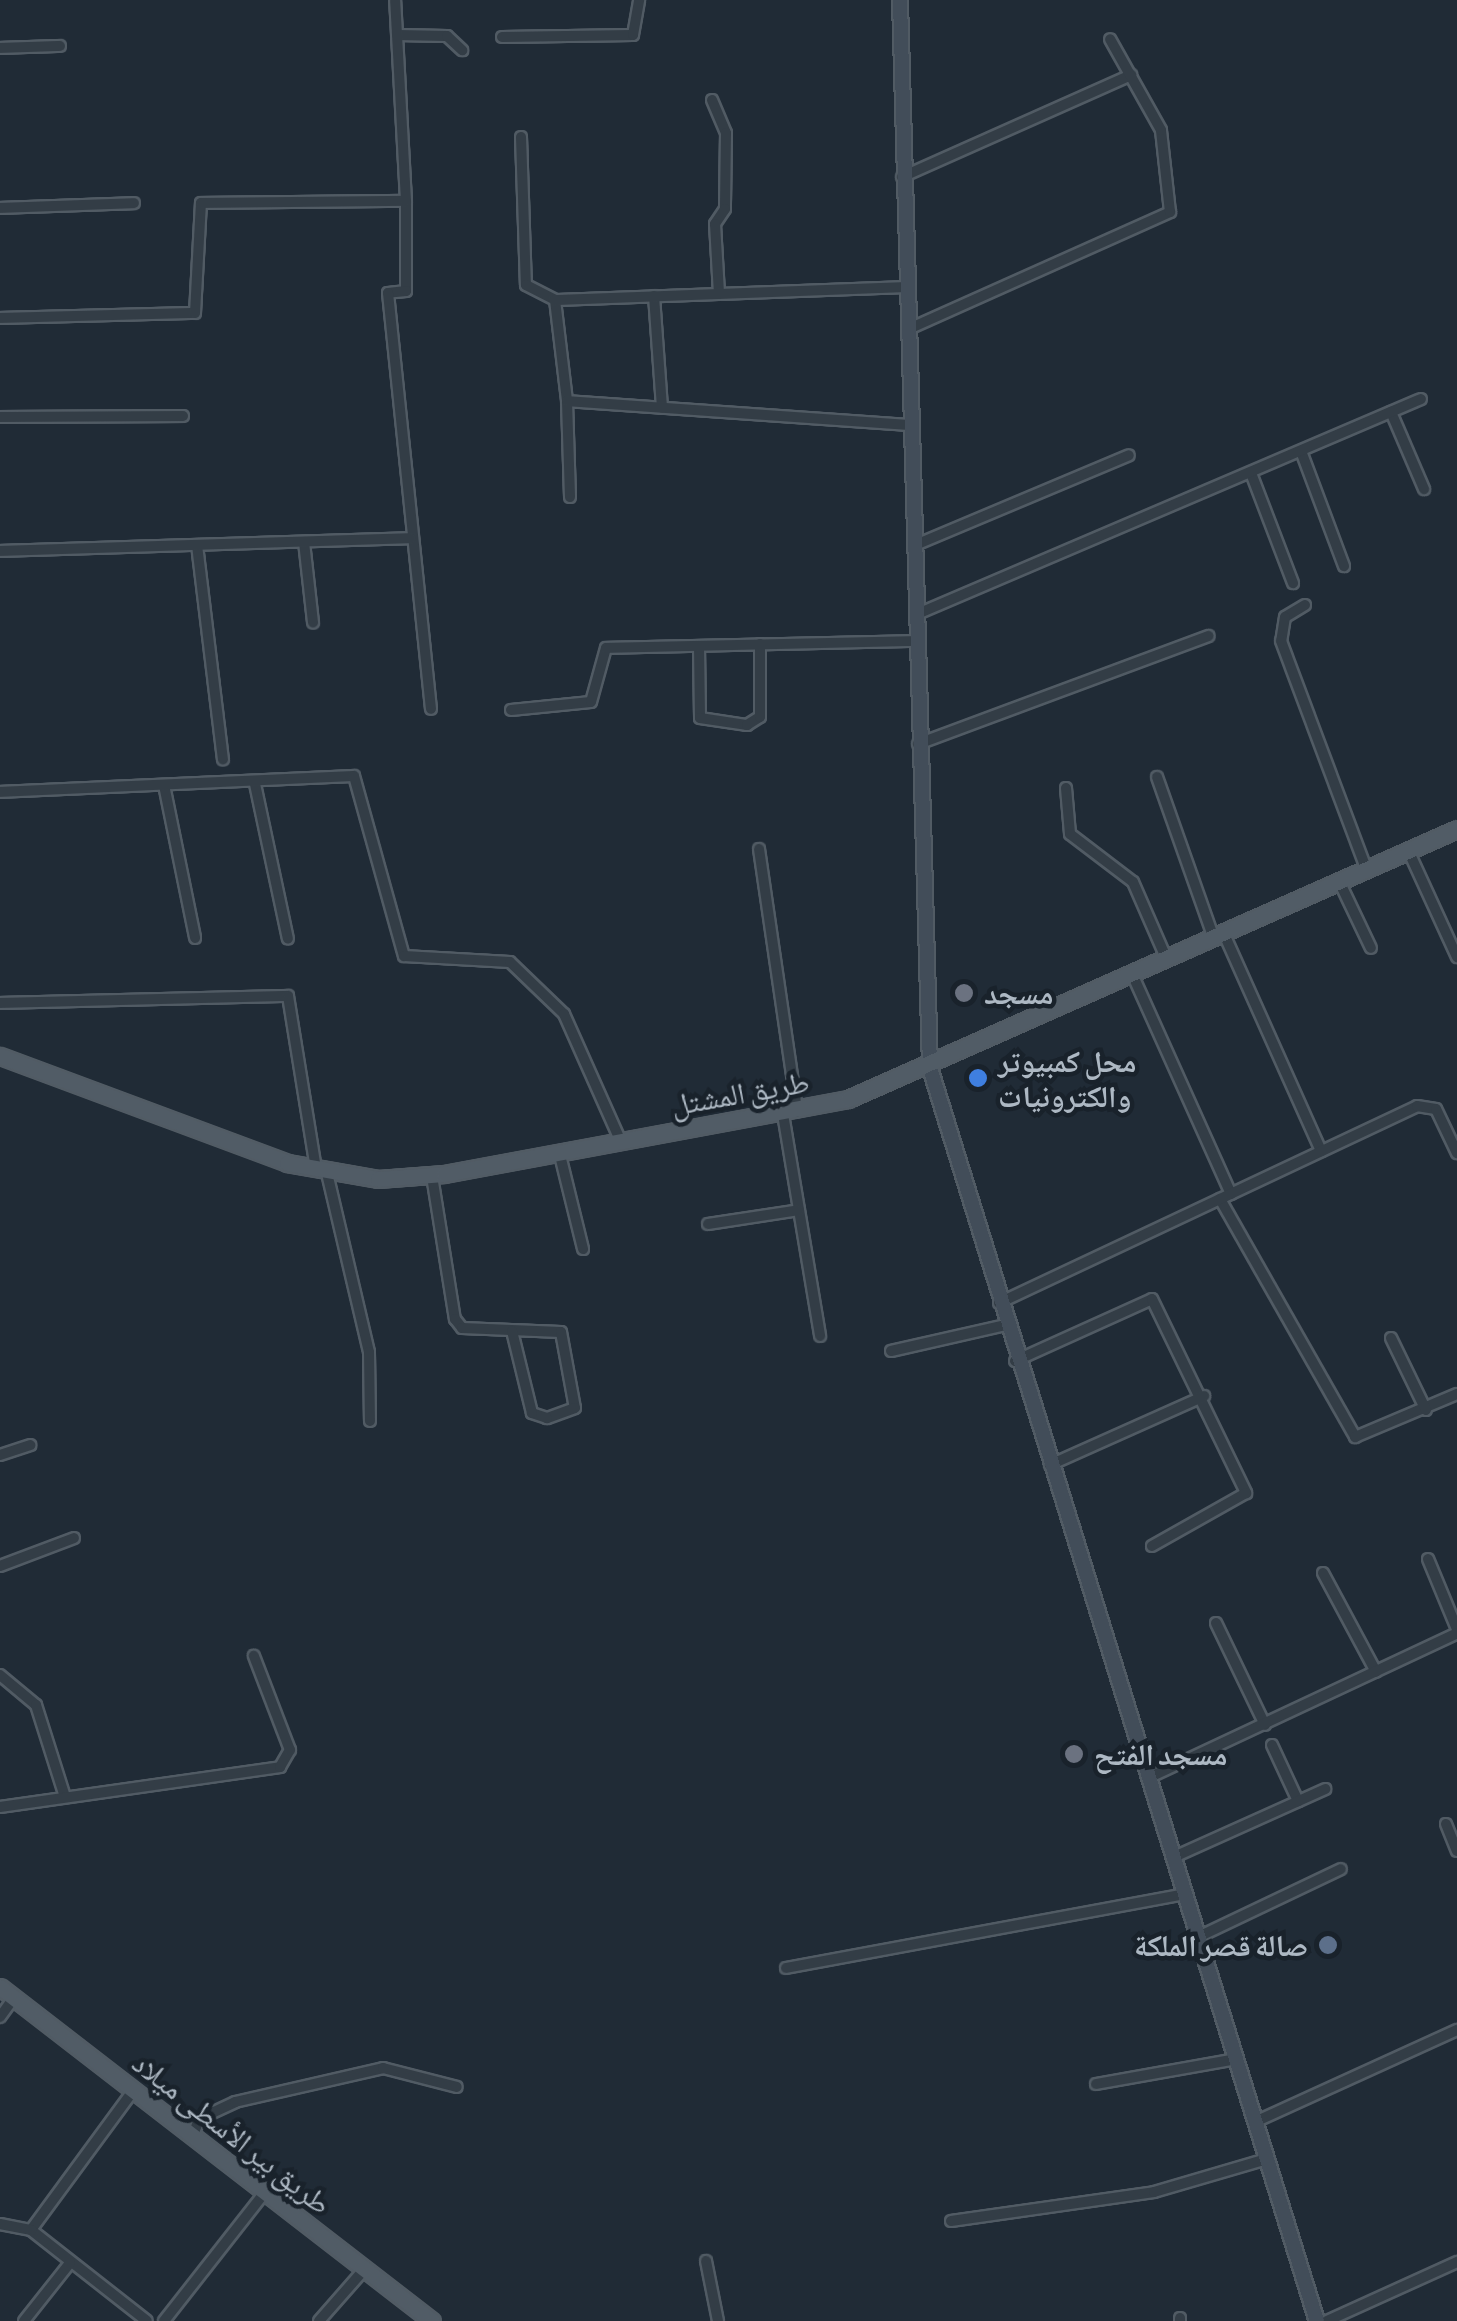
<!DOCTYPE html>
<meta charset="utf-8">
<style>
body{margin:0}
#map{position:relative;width:1457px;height:2321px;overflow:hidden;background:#202b36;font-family:"Asap Condensed","Noto Naskh Arabic",sans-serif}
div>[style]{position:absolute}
.roads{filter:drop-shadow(2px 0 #515b64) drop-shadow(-2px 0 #515b64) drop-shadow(0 2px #515b64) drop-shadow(0 -2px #515b64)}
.street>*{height:10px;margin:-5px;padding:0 5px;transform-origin:5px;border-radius:5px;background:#333d46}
.secondary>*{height:14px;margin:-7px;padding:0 7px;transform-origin:7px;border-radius:7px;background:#424d59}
.primary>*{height:15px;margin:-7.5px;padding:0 7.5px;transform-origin:7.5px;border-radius:7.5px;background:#515c66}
.dots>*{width:28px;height:28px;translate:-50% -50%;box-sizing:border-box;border:5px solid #19222b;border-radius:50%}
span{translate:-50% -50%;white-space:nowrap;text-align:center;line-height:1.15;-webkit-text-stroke:9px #19222b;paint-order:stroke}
.poi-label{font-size:30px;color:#adb8c3;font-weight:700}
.left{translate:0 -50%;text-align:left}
.right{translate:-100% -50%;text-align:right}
.street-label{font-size:30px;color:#adb8c3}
</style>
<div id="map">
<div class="roads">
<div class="street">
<div style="left:397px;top:35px;width:50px;rotate:1.1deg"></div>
<div style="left:447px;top:36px;width:21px;rotate:43deg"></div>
<div style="left:502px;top:37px;width:131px;rotate:-0.9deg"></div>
<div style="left:633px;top:35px;width:36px;rotate:-80deg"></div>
<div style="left:0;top:48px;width:60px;rotate:-1.9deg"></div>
<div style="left:712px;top:100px;width:36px;rotate:67deg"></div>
<div style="left:726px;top:133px;width:76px;rotate:90.8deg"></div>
<div style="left:725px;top:209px;width:18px;rotate:124deg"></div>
<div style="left:715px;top:224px;width:70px;rotate:86.7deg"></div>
<div style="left:521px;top:137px;width:148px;rotate:88.1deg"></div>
<div style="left:526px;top:285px;width:33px;rotate:27deg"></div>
<div style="left:555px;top:300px;width:102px;rotate:83.2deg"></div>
<div style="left:902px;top:177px;width:251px;rotate:-24deg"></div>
<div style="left:406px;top:201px;width:90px;rotate:90deg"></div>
<div style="left:406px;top:291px;width:18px;rotate:174deg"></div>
<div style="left:388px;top:293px;width:418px;rotate:84.1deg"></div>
<div style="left:0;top:208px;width:134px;rotate:-2.1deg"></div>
<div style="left:654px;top:296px;width:112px;rotate:85.9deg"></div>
<div style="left:555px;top:300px;width:354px;rotate:-2.1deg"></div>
<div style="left:0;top:318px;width:195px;rotate:-1.5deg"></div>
<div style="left:195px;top:313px;width:110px;rotate:-86.9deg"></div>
<div style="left:201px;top:203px;width:205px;rotate:-0.6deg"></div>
<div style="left:406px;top:201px;width:201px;rotate:-93.1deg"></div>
<div style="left:911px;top:328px;width:284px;rotate:-24.1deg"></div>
<div style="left:1170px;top:212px;width:82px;rotate:-96.3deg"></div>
<div style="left:1161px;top:130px;width:104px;rotate:-119.3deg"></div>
<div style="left:1391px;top:412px;width:84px;rotate:66.8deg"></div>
<div style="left:0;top:417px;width:183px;rotate:-0.3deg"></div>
<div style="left:1301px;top:451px;width:123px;rotate:69.5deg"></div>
<div style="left:1251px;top:473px;width:118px;rotate:69.1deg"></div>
<div style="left:570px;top:497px;width:96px;rotate:-91.8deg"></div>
<div style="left:567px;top:401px;width:345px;rotate:4deg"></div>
<div style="left:304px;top:542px;width:81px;rotate:83.6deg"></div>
<div style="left:197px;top:545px;width:216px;rotate:83.1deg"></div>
<div style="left:913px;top:546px;width:234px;rotate:-22.8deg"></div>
<div style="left:0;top:551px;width:411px;rotate:-1.8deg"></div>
<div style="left:1305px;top:605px;width:23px;rotate:149deg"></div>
<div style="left:1285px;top:617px;width:24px;rotate:99deg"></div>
<div style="left:1281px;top:641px;width:242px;rotate:69.5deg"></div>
<div style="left:915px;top:615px;width:550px;rotate:-23.12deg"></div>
<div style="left:699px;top:646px;width:72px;rotate:89.2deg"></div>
<div style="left:700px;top:718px;width:48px;rotate:8.5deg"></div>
<div style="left:747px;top:725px;width:15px;rotate:-32deg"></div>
<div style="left:760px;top:717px;width:73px;rotate:-90deg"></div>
<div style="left:511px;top:710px;width:80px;rotate:-5.7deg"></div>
<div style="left:591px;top:702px;width:56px;rotate:-74.5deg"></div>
<div style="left:606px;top:648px;width:309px;rotate:-1.3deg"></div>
<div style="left:918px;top:744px;width:310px;rotate:-20.4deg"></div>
<div style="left:1157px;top:777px;width:172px;rotate:70.6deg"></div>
<div style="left:255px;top:784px;width:158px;rotate:78deg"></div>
<div style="left:164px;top:785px;width:156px;rotate:78.5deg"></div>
<div style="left:1066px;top:788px;width:46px;rotate:85deg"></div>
<div style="left:1070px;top:834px;width:79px;rotate:37.3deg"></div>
<div style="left:1133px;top:882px;width:85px;rotate:66.4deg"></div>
<div style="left:0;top:792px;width:354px;rotate:-2.6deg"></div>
<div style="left:354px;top:776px;width:187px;rotate:74.5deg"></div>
<div style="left:404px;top:956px;width:106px;rotate:3.2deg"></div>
<div style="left:510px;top:962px;width:75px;rotate:43.9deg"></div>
<div style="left:564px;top:1014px;width:140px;rotate:66deg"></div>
<div style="left:759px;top:849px;width:265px;rotate:81.7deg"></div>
<div style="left:1408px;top:850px;width:118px;rotate:65.4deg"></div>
<div style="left:1339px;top:881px;width:74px;rotate:64.5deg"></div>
<div style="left:1224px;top:934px;width:238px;rotate:65.9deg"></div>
<div style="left:1133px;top:976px;width:239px;rotate:65.8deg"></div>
<div style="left:0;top:1003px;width:288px;rotate:-1.4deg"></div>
<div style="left:288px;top:996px;width:175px;rotate:80.8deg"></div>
<div style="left:783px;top:1114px;width:225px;rotate:80.5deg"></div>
<div style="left:559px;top:1151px;width:101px;rotate:76.2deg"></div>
<div style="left:327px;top:1173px;width:184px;rotate:76.8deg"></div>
<div style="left:369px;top:1352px;width:69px;rotate:89.2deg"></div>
<div style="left:432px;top:1176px;width:145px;rotate:80.9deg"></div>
<div style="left:455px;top:1319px;width:11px;rotate:52deg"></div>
<div style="left:462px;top:1328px;width:99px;rotate:2.3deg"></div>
<div style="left:561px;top:1332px;width:77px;rotate:79.6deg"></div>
<div style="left:575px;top:1408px;width:30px;rotate:160deg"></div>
<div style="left:547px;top:1418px;width:16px;rotate:-162deg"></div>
<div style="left:532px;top:1413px;width:84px;rotate:-103.7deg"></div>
<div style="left:1220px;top:1199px;width:274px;rotate:60.4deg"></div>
<div style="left:1355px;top:1437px;width:111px;rotate:-22.9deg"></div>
<div style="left:708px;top:1224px;width:92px;rotate:-8.7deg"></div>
<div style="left:999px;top:1303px;width:462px;rotate:-25.2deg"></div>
<div style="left:1417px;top:1106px;width:19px;rotate:9deg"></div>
<div style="left:1436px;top:1109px;width:49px;rotate:64.5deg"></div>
<div style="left:1391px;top:1338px;width:80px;rotate:64.1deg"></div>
<div style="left:891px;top:1351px;width:117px;rotate:-12.8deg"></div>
<div style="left:1015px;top:1361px;width:150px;rotate:-24.3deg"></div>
<div style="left:1152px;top:1299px;width:216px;rotate:64.1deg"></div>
<div style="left:1246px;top:1493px;width:108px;rotate:150.6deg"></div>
<div style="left:0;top:1455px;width:32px;rotate:-18deg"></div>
<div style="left:1050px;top:1465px;width:169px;rotate:-24.1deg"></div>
<div style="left:1428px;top:1559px;width:76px;rotate:67.5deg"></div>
<div style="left:0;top:1566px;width:79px;rotate:-20.7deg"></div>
<div style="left:1323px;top:1573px;width:112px;rotate:61.8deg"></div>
<div style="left:1216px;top:1623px;width:113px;rotate:64.3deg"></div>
<div style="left:0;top:1675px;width:47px;rotate:39.8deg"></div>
<div style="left:36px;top:1705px;width:96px;rotate:72.5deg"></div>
<div style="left:1272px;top:1745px;width:62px;rotate:65.1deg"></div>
<div style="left:1148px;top:1778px;width:341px;rotate:-25.1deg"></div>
<div style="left:0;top:1807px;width:283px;rotate:-8.1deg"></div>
<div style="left:280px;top:1767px;width:20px;rotate:-60deg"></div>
<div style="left:290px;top:1750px;width:101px;rotate:-111deg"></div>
<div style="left:1446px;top:1824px;width:29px;rotate:68deg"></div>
<div style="left:1174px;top:1857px;width:166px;rotate:-24.2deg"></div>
<div style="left:1198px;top:1937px;width:158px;rotate:-25.4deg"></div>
<div style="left:786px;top:1968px;width:406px;rotate:-10.5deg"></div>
<div style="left:0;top:2017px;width:24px;rotate:-54deg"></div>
<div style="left:1096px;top:2084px;width:142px;rotate:-10.1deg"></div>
<div style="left:133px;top:2091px;width:172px;rotate:126.3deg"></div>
<div style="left:31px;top:2230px;width:147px;rotate:38.1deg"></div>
<div style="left:1255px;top:2122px;width:222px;rotate:-24.5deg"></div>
<div style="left:193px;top:2135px;width:17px;rotate:-69deg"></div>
<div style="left:199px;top:2119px;width:40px;rotate:-25deg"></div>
<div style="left:235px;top:2102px;width:152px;rotate:-12.9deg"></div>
<div style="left:383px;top:2068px;width:76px;rotate:14.4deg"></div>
<div style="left:951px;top:2221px;width:205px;rotate:-8.1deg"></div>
<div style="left:1154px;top:2192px;width:118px;rotate:-16.3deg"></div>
<div style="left:0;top:2224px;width:32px;rotate:11deg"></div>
<div style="left:706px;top:2261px;width:61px;rotate:78.7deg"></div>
<div style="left:1180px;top:2318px;width:3px;rotate:90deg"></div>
<div style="left:24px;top:2321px;width:74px;rotate:-51.6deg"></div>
<div style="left:164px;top:2321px;width:164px;rotate:-51.9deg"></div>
<div style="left:319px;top:2321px;width:67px;rotate:-48.7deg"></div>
<div style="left:1327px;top:2321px;width:143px;rotate:-24.4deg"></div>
</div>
<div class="secondary">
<div style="left:900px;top:0;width:1068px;rotate:88.39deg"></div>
<div style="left:930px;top:1068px;width:1311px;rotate:72.84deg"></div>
</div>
<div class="primary">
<div style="left:0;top:1056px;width:306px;rotate:20.4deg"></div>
<div style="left:287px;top:1163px;width:92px;rotate:10deg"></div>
<div style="left:378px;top:1179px;width:66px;rotate:-4.3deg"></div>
<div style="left:444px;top:1174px;width:411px;rotate:-10.5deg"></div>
<div style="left:848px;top:1099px;width:666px;rotate:-23.91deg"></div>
<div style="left:0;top:1987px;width:546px;rotate:37.71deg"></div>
</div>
</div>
<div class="dots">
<div style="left:964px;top:993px;background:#6b7280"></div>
<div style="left:978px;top:1078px;background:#3f7fe0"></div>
<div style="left:1074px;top:1754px;background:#6b7280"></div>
<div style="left:1328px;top:1945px;background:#5c6f8a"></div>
</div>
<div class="poi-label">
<span class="left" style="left:984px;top:993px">مسجد</span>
<span class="left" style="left:998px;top:1078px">محل كمبيوتر<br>والكترونيات</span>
<span class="left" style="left:1094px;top:1754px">مسجد الفتح</span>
<span class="right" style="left:1308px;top:1945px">صالة قصر الملكة</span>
</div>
<div class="street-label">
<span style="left:740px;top:1093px;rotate:-10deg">طريق المشتل</span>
<span style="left:232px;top:2133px;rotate:38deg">طريق بير الأسطى ميلاد</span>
</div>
</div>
